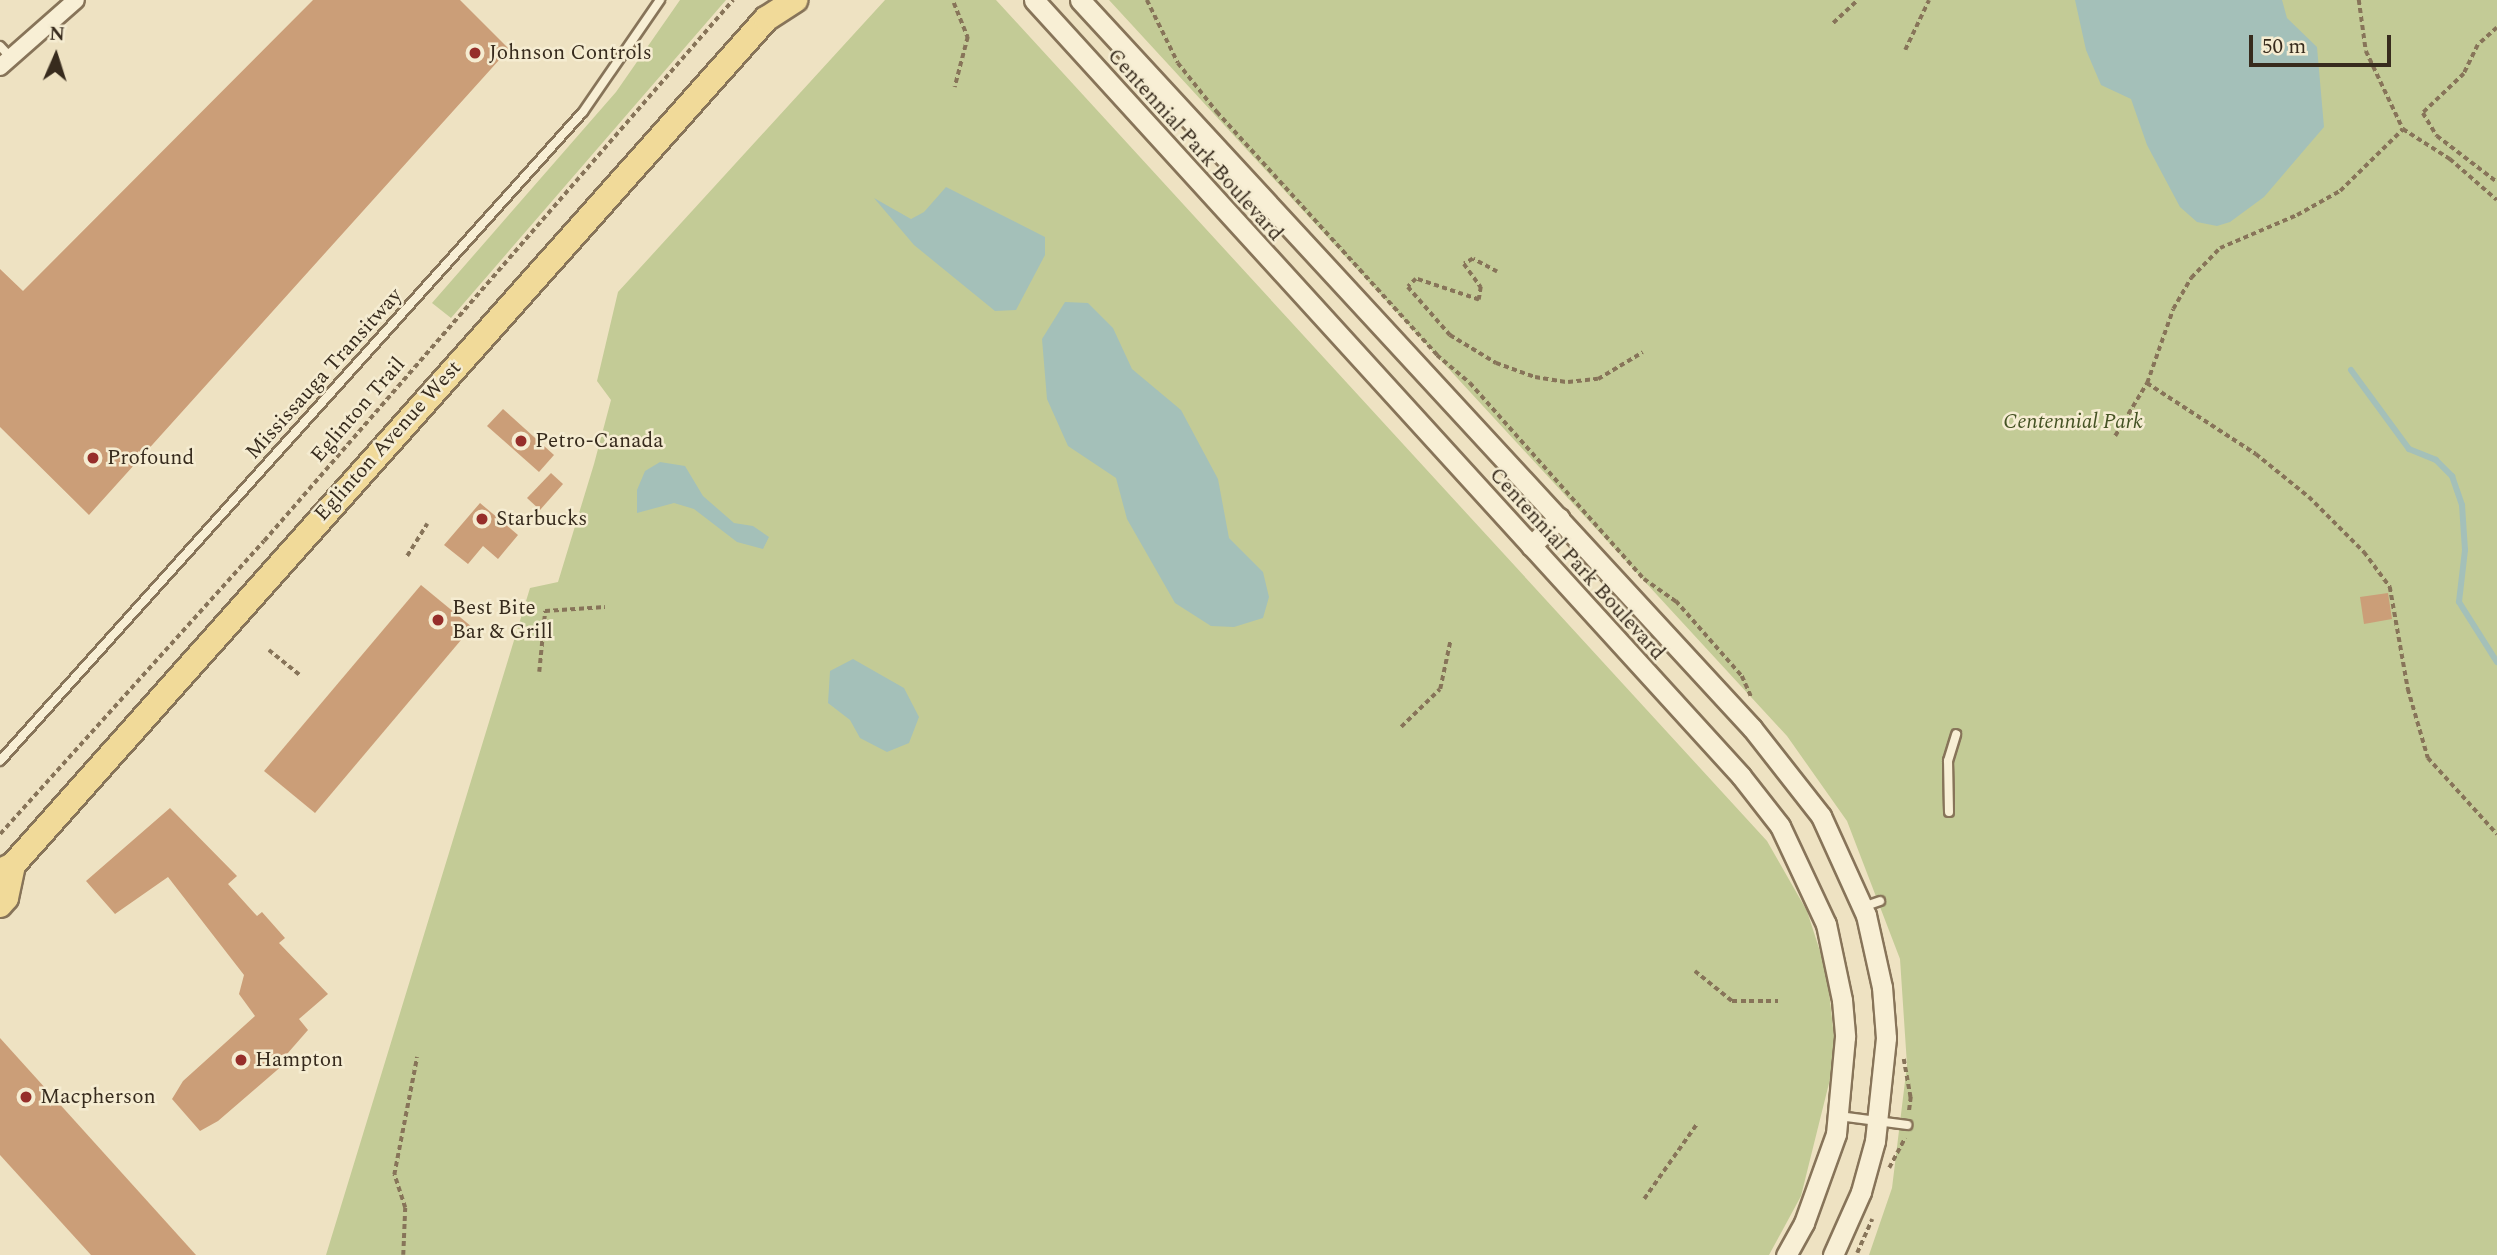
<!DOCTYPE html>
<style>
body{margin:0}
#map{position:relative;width:2497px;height:1255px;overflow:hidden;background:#eee2c2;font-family:Spectral,serif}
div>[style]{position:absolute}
.green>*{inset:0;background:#c3cb96}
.water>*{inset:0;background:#a4c0b9}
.stream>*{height:6px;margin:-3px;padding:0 3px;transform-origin:3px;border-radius:3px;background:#a4c0b9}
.building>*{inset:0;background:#cb9e78}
.path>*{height:3.5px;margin-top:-1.75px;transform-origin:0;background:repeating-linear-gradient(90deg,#877459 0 5px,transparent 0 8.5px)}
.roads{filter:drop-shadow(2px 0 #877459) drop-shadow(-2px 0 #877459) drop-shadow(0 2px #877459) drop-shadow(0 -2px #877459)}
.service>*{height:8px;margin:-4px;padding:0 4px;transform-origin:4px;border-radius:4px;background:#f8efd5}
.minor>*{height:16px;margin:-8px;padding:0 8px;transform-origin:8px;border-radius:8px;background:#f8efd5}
.tertiary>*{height:19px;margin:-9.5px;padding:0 9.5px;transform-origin:9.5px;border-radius:9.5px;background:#f8efd5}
.primary>*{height:24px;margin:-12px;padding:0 12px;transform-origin:12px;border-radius:12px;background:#f1da99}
.dots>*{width:19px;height:19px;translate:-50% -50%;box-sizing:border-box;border:4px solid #f5ecd1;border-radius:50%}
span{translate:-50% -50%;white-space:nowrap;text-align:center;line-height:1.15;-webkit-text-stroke:5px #f5ecd1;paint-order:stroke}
.poi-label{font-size:21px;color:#372b1d}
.left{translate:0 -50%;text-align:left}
.street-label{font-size:21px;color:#372b1d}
.park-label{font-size:21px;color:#455324;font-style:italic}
.north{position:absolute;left:21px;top:21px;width:70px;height:70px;-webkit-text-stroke:5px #f5ecd1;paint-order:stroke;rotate:3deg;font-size:19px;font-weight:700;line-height:28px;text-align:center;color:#372b1d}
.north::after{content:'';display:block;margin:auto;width:24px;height:32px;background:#372b1d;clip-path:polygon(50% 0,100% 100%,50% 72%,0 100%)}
.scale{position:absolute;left:2249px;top:35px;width:142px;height:32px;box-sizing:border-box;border:4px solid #372b1d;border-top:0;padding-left:9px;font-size:21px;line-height:24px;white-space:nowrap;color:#372b1d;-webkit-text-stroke:5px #f5ecd1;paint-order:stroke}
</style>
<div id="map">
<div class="green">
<div style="clip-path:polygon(680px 0,726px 0,451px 318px,432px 303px,616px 92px)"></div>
<div style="clip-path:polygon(885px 0,996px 0,1767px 841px,1807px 911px,1827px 973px,1836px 1055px,1801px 1196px,1769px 1255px,326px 1255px,530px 588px,558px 582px,594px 464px,611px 400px,597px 381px,618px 292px)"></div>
<div style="clip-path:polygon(1109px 0,2497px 0,2497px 1255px,1869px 1255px,1892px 1188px,1907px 1065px,1900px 959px,1847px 821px,1787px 736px)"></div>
</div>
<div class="water">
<div style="clip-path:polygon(2075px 0,2282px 0,2287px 18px,2317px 47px,2324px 127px,2264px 197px,2230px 222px,2217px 226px,2197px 222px,2180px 207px,2147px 145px,2131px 99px,2101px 85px,2086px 50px)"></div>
<div style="clip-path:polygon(946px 187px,1045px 237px,1045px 255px,1016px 310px,995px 311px,914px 245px,874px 198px,911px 219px,924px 212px)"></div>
<div style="clip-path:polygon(1065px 302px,1088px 303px,1113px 328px,1132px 369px,1181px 410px,1218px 479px,1229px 538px,1263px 572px,1269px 597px,1263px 618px,1234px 627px,1211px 626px,1175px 603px,1127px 519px,1116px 478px,1068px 446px,1047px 399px,1042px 339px)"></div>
<div style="clip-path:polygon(660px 462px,685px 466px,703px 496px,734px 523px,753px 526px,769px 537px,763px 549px,737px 542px,694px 509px,674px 503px,637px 513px,637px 490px,645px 471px)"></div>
<div style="clip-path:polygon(853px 659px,904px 688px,919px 717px,909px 743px,887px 752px,860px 738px,850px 720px,828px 703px,830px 671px)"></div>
</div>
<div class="stream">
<div style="left:2351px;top:370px;width:98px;rotate:53.7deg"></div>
<div style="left:2409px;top:449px;width:29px;rotate:22deg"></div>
<div style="left:2436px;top:460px;width:23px;rotate:45deg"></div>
<div style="left:2452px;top:476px;width:31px;rotate:71deg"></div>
<div style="left:2462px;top:505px;width:45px;rotate:86.2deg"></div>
<div style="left:2465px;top:550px;width:52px;rotate:96.6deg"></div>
<div style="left:2459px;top:602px;width:71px;rotate:57.7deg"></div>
</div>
<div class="building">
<div style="clip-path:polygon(313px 0,460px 0,509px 49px,89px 515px,0 427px,0 269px,23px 291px)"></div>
<div style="clip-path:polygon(503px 409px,554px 455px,539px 472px,487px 426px)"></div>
<div style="clip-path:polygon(551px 473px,563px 484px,540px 510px,527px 498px)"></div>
<div style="clip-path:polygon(480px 503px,518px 535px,498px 559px,483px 546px,468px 564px,444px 545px)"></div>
<div style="clip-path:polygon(421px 585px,472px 627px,315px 813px,264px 771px)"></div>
<div style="clip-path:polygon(2388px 593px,2392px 619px,2364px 624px,2360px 597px)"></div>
<div style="clip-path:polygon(170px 808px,237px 876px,228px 884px,257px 916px,262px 912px,285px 938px,279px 943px,328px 994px,299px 1019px,308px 1030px,287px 1054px,291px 1058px,218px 1121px,200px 1131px,172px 1099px,183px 1081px,255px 1016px,239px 994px,244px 975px,168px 877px,115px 914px,86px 881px)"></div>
<div style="clip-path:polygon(0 1038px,196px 1255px,91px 1255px,0 1155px)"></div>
</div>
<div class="path">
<div style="left:1147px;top:0;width:70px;rotate:63.8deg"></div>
<div style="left:1178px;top:63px;width:63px;rotate:51.5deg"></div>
<div style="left:1217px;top:112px;width:328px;rotate:47.8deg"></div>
<div style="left:1437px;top:355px;width:43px;rotate:40.3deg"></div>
<div style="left:1470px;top:383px;width:262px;rotate:48.4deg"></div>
<div style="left:1644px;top:579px;width:39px;rotate:35deg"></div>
<div style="left:1676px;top:601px;width:100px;rotate:48.7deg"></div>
<div style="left:1742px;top:676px;width:24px;rotate:66deg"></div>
<div style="left:2359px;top:0;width:51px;rotate:82.2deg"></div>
<div style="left:2366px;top:51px;width:86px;rotate:64.6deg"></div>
<div style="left:2403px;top:129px;width:56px;rotate:32.6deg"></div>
<div style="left:2450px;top:159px;width:62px;rotate:41.1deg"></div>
<div style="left:954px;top:3px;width:37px;rotate:68deg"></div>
<div style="left:968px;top:37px;width:52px;rotate:104.6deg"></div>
<div style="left:1833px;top:23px;width:34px;rotate:-43deg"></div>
<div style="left:2497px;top:28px;width:25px;rotate:138deg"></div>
<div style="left:2478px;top:45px;width:32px;rotate:116deg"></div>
<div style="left:2464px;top:74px;width:57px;rotate:136.4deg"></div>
<div style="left:2423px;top:113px;width:27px;rotate:59deg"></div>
<div style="left:2437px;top:136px;width:76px;rotate:37.5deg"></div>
<div style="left:1905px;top:50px;width:55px;rotate:-64.4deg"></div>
<div style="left:1497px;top:272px;width:27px;rotate:-152deg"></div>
<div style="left:1473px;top:259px;width:10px;rotate:151deg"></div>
<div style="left:1464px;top:264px;width:29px;rotate:54deg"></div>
<div style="left:1481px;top:287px;width:13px;rotate:99deg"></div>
<div style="left:1479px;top:300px;width:66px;rotate:-161.6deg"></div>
<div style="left:1416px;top:279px;width:11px;rotate:135deg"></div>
<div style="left:1408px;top:287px;width:64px;rotate:48.8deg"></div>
<div style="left:1450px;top:335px;width:54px;rotate:31.3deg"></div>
<div style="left:1496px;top:363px;width:41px;rotate:19.7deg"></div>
<div style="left:1535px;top:377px;width:33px;rotate:9deg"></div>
<div style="left:1568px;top:382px;width:30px;rotate:-6deg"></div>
<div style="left:1598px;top:379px;width:52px;rotate:-31deg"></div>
<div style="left:2147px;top:383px;width:130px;rotate:33.1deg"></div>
<div style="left:2256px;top:454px;width:68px;rotate:39.1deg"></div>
<div style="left:2309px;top:497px;width:78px;rotate:45deg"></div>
<div style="left:2364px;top:552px;width:44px;rotate:53.4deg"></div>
<div style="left:2390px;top:587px;width:104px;rotate:80deg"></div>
<div style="left:2408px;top:689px;width:72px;rotate:73.8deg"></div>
<div style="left:2428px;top:758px;width:103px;rotate:47.8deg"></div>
<div style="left:2115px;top:436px;width:62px;rotate:-58.9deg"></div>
<div style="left:2147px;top:383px;width:78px;rotate:-70.6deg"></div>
<div style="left:2173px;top:309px;width:36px;rotate:-60deg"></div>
<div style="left:2191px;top:278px;width:42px;rotate:-46deg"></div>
<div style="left:2220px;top:248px;width:84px;rotate:-23.2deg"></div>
<div style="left:2297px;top:215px;width:49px;rotate:-29.2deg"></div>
<div style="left:2340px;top:191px;width:88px;rotate:-44.5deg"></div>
<div style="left:407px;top:556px;width:38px;rotate:-58deg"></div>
<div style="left:269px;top:650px;width:40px;rotate:39deg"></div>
<div style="left:539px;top:672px;width:61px;rotate:-84.4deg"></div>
<div style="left:545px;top:611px;width:60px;rotate:-3.8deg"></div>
<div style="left:1401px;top:727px;width:54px;rotate:-44.3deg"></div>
<div style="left:1440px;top:689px;width:48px;rotate:-78deg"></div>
<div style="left:0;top:834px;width:394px;rotate:-48deg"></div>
<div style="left:264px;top:541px;width:716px;rotate:-49.08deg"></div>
<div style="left:1695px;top:971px;width:48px;rotate:39deg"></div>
<div style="left:1732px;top:1001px;width:46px"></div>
<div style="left:1904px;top:1059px;width:39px;rotate:80deg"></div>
<div style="left:1911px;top:1097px;width:16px;rotate:97deg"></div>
<div style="left:1889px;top:1168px;width:34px;rotate:-62deg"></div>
<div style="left:1644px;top:1199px;width:92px;rotate:-54.8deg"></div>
<div style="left:1857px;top:1253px;width:37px;rotate:-66deg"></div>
<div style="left:403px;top:1255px;width:47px;rotate:-87.6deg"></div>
<div style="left:405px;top:1208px;width:35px;rotate:-108deg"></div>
<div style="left:394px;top:1175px;width:120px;rotate:-79deg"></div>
</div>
<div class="roads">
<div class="service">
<div style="left:0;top:46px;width:16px;rotate:47deg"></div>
<div style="left:0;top:761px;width:872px;rotate:-48.07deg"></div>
<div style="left:583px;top:112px;width:136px;rotate:-55.5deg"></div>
<div style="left:1949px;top:812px;width:51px;rotate:-91.1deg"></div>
<div style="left:1948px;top:761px;width:28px;rotate:-73deg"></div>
<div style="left:1863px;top:907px;width:18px;rotate:-19deg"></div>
<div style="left:1839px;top:1116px;width:69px;rotate:7.5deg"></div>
</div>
<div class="minor">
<div style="left:0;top:67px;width:101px;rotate:-41.4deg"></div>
</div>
<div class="tertiary">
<div style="left:1034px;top:0;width:1050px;rotate:47.66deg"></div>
<div style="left:1741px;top:776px;width:63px;rotate:52deg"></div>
<div style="left:1780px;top:826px;width:108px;rotate:64.9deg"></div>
<div style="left:1826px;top:924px;width:78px;rotate:78.1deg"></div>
<div style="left:1842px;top:1000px;width:37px;rotate:85deg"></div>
<div style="left:1845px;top:1037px;width:97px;rotate:95.3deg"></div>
<div style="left:1836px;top:1134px;width:95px;rotate:109.8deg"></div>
<div style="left:1804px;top:1223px;width:37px;rotate:119deg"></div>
<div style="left:1080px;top:0;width:991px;rotate:47.29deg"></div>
<div style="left:1752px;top:728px;width:112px;rotate:51.9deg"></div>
<div style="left:1821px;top:816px;width:109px;rotate:65.6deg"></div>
<div style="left:1866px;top:915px;width:74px;rotate:77.5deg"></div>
<div style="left:1882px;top:987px;width:51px;rotate:85.5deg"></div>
<div style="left:1886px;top:1038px;width:104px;rotate:96.1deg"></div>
<div style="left:1875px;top:1141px;width:53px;rotate:105.4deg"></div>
<div style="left:1861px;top:1192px;width:69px;rotate:114deg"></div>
<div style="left:1531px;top:546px;width:40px;rotate:-45deg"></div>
</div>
<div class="primary">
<div style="left:0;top:871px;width:14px;rotate:-25deg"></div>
<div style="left:13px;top:865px;width:1133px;rotate:-48.33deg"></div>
<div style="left:766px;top:19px;width:35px;rotate:-33deg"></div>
<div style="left:0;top:905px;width:9px;rotate:-49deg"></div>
<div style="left:6px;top:898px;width:34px;rotate:-78deg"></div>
</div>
</div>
<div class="dots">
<div style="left:475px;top:53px;background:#962e2a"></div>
<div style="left:521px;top:441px;background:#962e2a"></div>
<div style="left:93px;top:458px;background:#962e2a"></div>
<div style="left:482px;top:519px;background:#962e2a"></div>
<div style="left:438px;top:620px;background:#962e2a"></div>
<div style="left:241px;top:1060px;background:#962e2a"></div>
<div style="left:26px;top:1097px;background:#962e2a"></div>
</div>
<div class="poi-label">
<span class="left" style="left:489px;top:53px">Johnson Controls</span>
<span class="left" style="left:535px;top:441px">Petro-Canada</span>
<span class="left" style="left:107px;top:458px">Profound</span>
<span class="left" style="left:496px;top:519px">Starbucks</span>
<span class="left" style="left:452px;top:620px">Best Bite<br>Bar &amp; Grill</span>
<span class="left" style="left:255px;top:1060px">Hampton</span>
<span class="left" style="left:40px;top:1097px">Macpherson</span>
</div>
<div class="street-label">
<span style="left:1195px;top:145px;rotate:48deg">Centennial Park Boulevard</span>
<span style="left:324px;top:374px;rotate:-48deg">Mississauga Transitway</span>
<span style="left:358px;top:410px;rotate:-49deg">Eglinton Trail</span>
<span style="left:388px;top:441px;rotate:-48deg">Eglinton Avenue West</span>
<span style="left:1577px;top:564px;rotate:48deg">Centennial Park Boulevard</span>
</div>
<div class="park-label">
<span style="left:2073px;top:422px">Centennial Park</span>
</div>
<div class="north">N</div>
<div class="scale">50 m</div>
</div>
